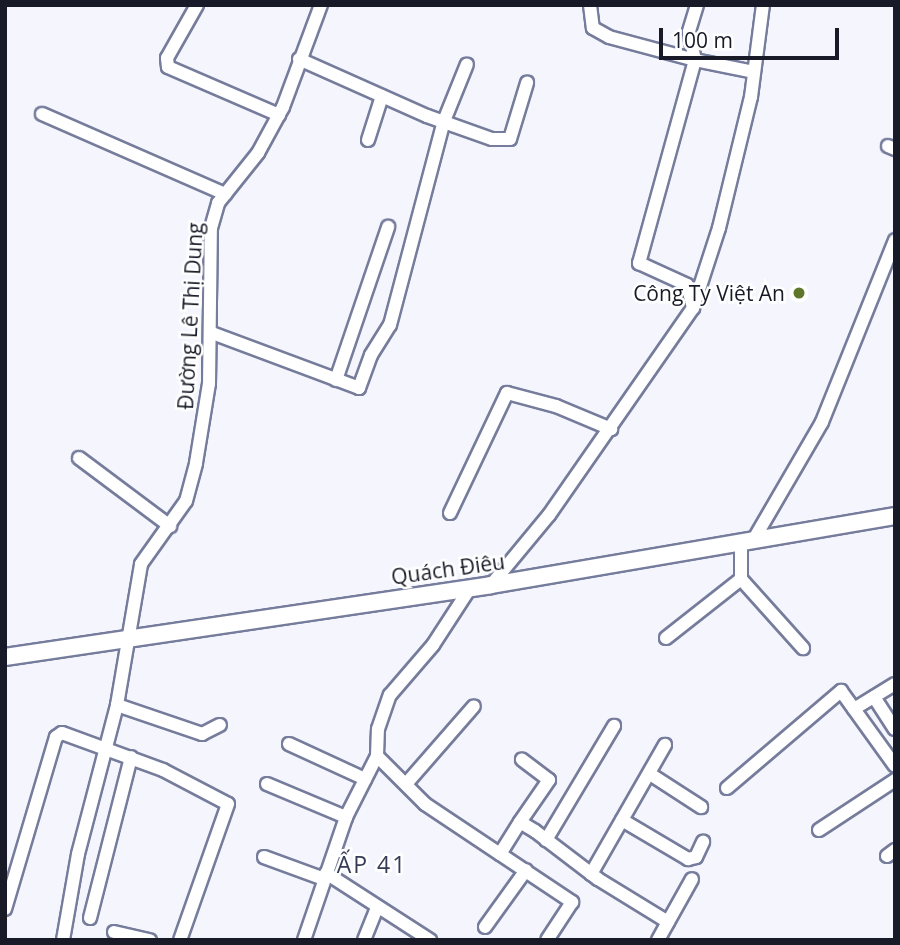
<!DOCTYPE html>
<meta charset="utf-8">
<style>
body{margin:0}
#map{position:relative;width:900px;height:945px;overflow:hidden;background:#f5f6fd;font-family:"Open Sans",sans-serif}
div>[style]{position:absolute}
.roads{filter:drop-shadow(2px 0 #767c9b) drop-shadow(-2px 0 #767c9b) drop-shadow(0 2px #767c9b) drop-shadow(0 -2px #767c9b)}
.minor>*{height:12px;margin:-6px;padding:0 6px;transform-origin:6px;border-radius:6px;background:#fff}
.major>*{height:16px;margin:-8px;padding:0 8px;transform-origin:8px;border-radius:8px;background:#fff}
.dots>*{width:19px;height:19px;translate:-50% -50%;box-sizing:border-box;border:4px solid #fff;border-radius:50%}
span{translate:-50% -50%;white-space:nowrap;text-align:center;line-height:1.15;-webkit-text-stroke:5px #fff;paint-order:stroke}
.poi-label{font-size:21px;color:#181b27}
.right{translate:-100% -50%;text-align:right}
.street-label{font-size:21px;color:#181b27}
.neighbourhood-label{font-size:23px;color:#353a55;letter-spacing:2px}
.frame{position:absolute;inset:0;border:7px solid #181b27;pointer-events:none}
.scale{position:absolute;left:659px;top:28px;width:180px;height:32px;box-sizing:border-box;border:4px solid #181b27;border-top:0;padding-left:9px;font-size:21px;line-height:24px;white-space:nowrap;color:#181b27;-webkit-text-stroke:5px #fff;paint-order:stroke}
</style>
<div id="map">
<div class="roads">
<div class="minor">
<div style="left:197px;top:5px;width:61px;rotate:119.5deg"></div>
<div style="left:167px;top:58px;width:9px;rotate:84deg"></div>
<div style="left:168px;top:67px;width:121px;rotate:23.4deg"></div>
<div style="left:590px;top:5px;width:23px;rotate:83deg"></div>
<div style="left:593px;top:28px;width:18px;rotate:29deg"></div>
<div style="left:609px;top:37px;width:89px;rotate:15deg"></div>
<div style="left:695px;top:60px;width:211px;rotate:105.4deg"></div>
<div style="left:639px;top:263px;width:53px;rotate:24.6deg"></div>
<div style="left:687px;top:285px;width:24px;rotate:75deg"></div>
<div style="left:697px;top:5px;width:28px;rotate:107deg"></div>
<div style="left:689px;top:32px;width:29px;rotate:78deg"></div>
<div style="left:695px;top:60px;width:60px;rotate:11.5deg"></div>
<div style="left:299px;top:59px;width:140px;rotate:24deg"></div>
<div style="left:427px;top:116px;width:69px;rotate:19.5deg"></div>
<div style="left:492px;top:139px;width:18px"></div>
<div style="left:510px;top:139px;width:59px;rotate:-73.1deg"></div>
<div style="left:42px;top:114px;width:200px;rotate:23.6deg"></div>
<div style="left:368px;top:140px;width:46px;rotate:-72.3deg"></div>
<div style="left:888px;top:146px;width:8px;rotate:23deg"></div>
<div style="left:212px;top:333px;width:157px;rotate:20.5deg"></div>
<div style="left:359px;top:388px;width:35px;rotate:-70deg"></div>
<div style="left:371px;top:355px;width:36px;rotate:-58deg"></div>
<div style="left:390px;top:325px;width:211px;rotate:-75.2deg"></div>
<div style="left:444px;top:121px;width:61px;rotate:-68deg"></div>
<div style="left:336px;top:380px;width:162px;rotate:-71.2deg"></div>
<div style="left:79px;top:458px;width:114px;rotate:36.8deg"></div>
<div style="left:450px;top:513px;width:133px;rotate:-64.6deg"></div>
<div style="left:507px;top:393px;width:51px;rotate:14.9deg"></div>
<div style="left:556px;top:406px;width:60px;rotate:22.7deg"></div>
<div style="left:754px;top:539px;width:135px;rotate:-59.8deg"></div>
<div style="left:822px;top:422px;width:196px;rotate:-68.1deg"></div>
<div style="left:741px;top:579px;width:93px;rotate:48.1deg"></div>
<div style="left:491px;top:585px;width:91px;rotate:-50.4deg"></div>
<div style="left:549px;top:515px;width:252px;rotate:-55.2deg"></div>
<div style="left:693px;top:308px;width:84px;rotate:-72deg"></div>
<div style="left:719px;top:228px;width:135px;rotate:-76.3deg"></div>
<div style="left:751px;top:97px;width:93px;rotate:-82.6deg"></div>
<div style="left:666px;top:638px;width:95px;rotate:-38.2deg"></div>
<div style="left:741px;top:579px;width:38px;rotate:-90deg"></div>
<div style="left:874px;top:697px;width:38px;rotate:57deg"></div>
<div style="left:117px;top:705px;width:90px;rotate:18.8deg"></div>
<div style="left:202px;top:734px;width:20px;rotate:-27deg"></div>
<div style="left:854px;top:709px;width:48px;rotate:-31.4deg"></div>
<div style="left:289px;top:744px;width:84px;rotate:24.7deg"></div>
<div style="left:377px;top:756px;width:68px;rotate:45deg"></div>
<div style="left:425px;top:804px;width:90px;rotate:33.7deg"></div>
<div style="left:500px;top:854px;width:38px;rotate:-58deg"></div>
<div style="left:520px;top:822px;width:17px;rotate:31deg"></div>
<div style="left:535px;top:831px;width:79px;rotate:37.3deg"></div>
<div style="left:598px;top:879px;width:82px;rotate:31.6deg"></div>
<div style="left:668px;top:922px;width:21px;rotate:119deg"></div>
<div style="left:650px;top:774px;width:61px;rotate:32.9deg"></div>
<div style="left:267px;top:784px;width:86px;rotate:22.7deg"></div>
<div style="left:406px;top:784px;width:103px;rotate:-48.9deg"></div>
<div style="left:727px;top:788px;width:150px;rotate:-40.4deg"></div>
<div style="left:841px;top:691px;width:92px;rotate:54.2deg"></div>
<div style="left:622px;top:820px;width:77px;rotate:30.6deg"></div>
<div style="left:688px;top:859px;width:8px;rotate:-14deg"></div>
<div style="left:696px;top:857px;width:17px;rotate:-65deg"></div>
<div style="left:520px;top:822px;width:51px;rotate:-55.4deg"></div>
<div style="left:549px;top:780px;width:34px;rotate:-143deg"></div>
<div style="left:819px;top:830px;width:91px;rotate:-33.3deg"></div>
<div style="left:546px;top:840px;width:133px;rotate:-59.2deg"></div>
<div style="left:500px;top:854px;width:87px;rotate:33.7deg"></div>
<div style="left:572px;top:902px;width:45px;rotate:123.3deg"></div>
<div style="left:887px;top:856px;width:10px;rotate:-37deg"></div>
<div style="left:264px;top:857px;width:64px;rotate:20.1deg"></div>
<div style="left:326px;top:873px;width:124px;rotate:32.8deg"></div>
<div style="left:591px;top:874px;width:149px;rotate:-60.2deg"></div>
<div style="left:5px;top:909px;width:179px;rotate:-73.5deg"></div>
<div style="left:56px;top:737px;width:7px;rotate:-34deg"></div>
<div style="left:62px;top:733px;width:108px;rotate:20.1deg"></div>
<div style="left:163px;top:770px;width:73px;rotate:27.6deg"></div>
<div style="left:228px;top:804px;width:144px;rotate:109.4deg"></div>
<div style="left:90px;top:918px;width:166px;rotate:-75.7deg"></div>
<div style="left:668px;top:922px;width:49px;rotate:-60.8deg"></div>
<div style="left:485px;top:927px;width:70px;rotate:-54.3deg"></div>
<div style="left:114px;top:932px;width:37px;rotate:13deg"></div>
<div style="left:63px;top:940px;width:87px;rotate:-80.1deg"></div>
<div style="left:78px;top:854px;width:154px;rotate:-75.3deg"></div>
<div style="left:117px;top:705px;width:143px;rotate:-80.3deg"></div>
<div style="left:141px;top:564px;width:77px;rotate:-54.5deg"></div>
<div style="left:186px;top:501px;width:39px;rotate:-75deg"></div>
<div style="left:196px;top:463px;width:80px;rotate:-80.7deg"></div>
<div style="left:209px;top:384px;width:156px;rotate:-89.3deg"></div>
<div style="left:211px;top:228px;width:26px;rotate:-74deg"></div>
<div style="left:218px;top:203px;width:64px;rotate:-51.3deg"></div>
<div style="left:258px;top:153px;width:52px;rotate:-61.5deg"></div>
<div style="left:283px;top:107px;width:109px;rotate:-69.6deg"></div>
<div style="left:304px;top:940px;width:130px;rotate:-71.1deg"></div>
<div style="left:346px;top:817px;width:68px;rotate:-63.1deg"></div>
<div style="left:377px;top:756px;width:27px;rotate:-88deg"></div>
<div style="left:378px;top:729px;width:36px;rotate:-71deg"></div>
<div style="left:390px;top:695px;width:66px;rotate:-49.3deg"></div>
<div style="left:433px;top:645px;width:68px;rotate:-57deg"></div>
<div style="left:364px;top:940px;width:35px;rotate:-68deg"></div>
</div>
<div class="major">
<div style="left:5px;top:657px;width:491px;rotate:-8.4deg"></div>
<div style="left:491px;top:585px;width:410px;rotate:-9.7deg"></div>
</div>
</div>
<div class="dots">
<div style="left:799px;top:293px;background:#5f7729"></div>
</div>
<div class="poi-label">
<span class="right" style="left:785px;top:293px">Công Ty Việt An</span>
</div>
<div class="street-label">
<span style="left:190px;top:316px;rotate:-87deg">Đường Lê Thị Dung</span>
<span style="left:448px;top:569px;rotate:-8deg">Quách Điêu</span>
</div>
<div class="neighbourhood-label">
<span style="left:372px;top:864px">ẤP 41</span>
</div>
<div class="frame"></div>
<div class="scale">100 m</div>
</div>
